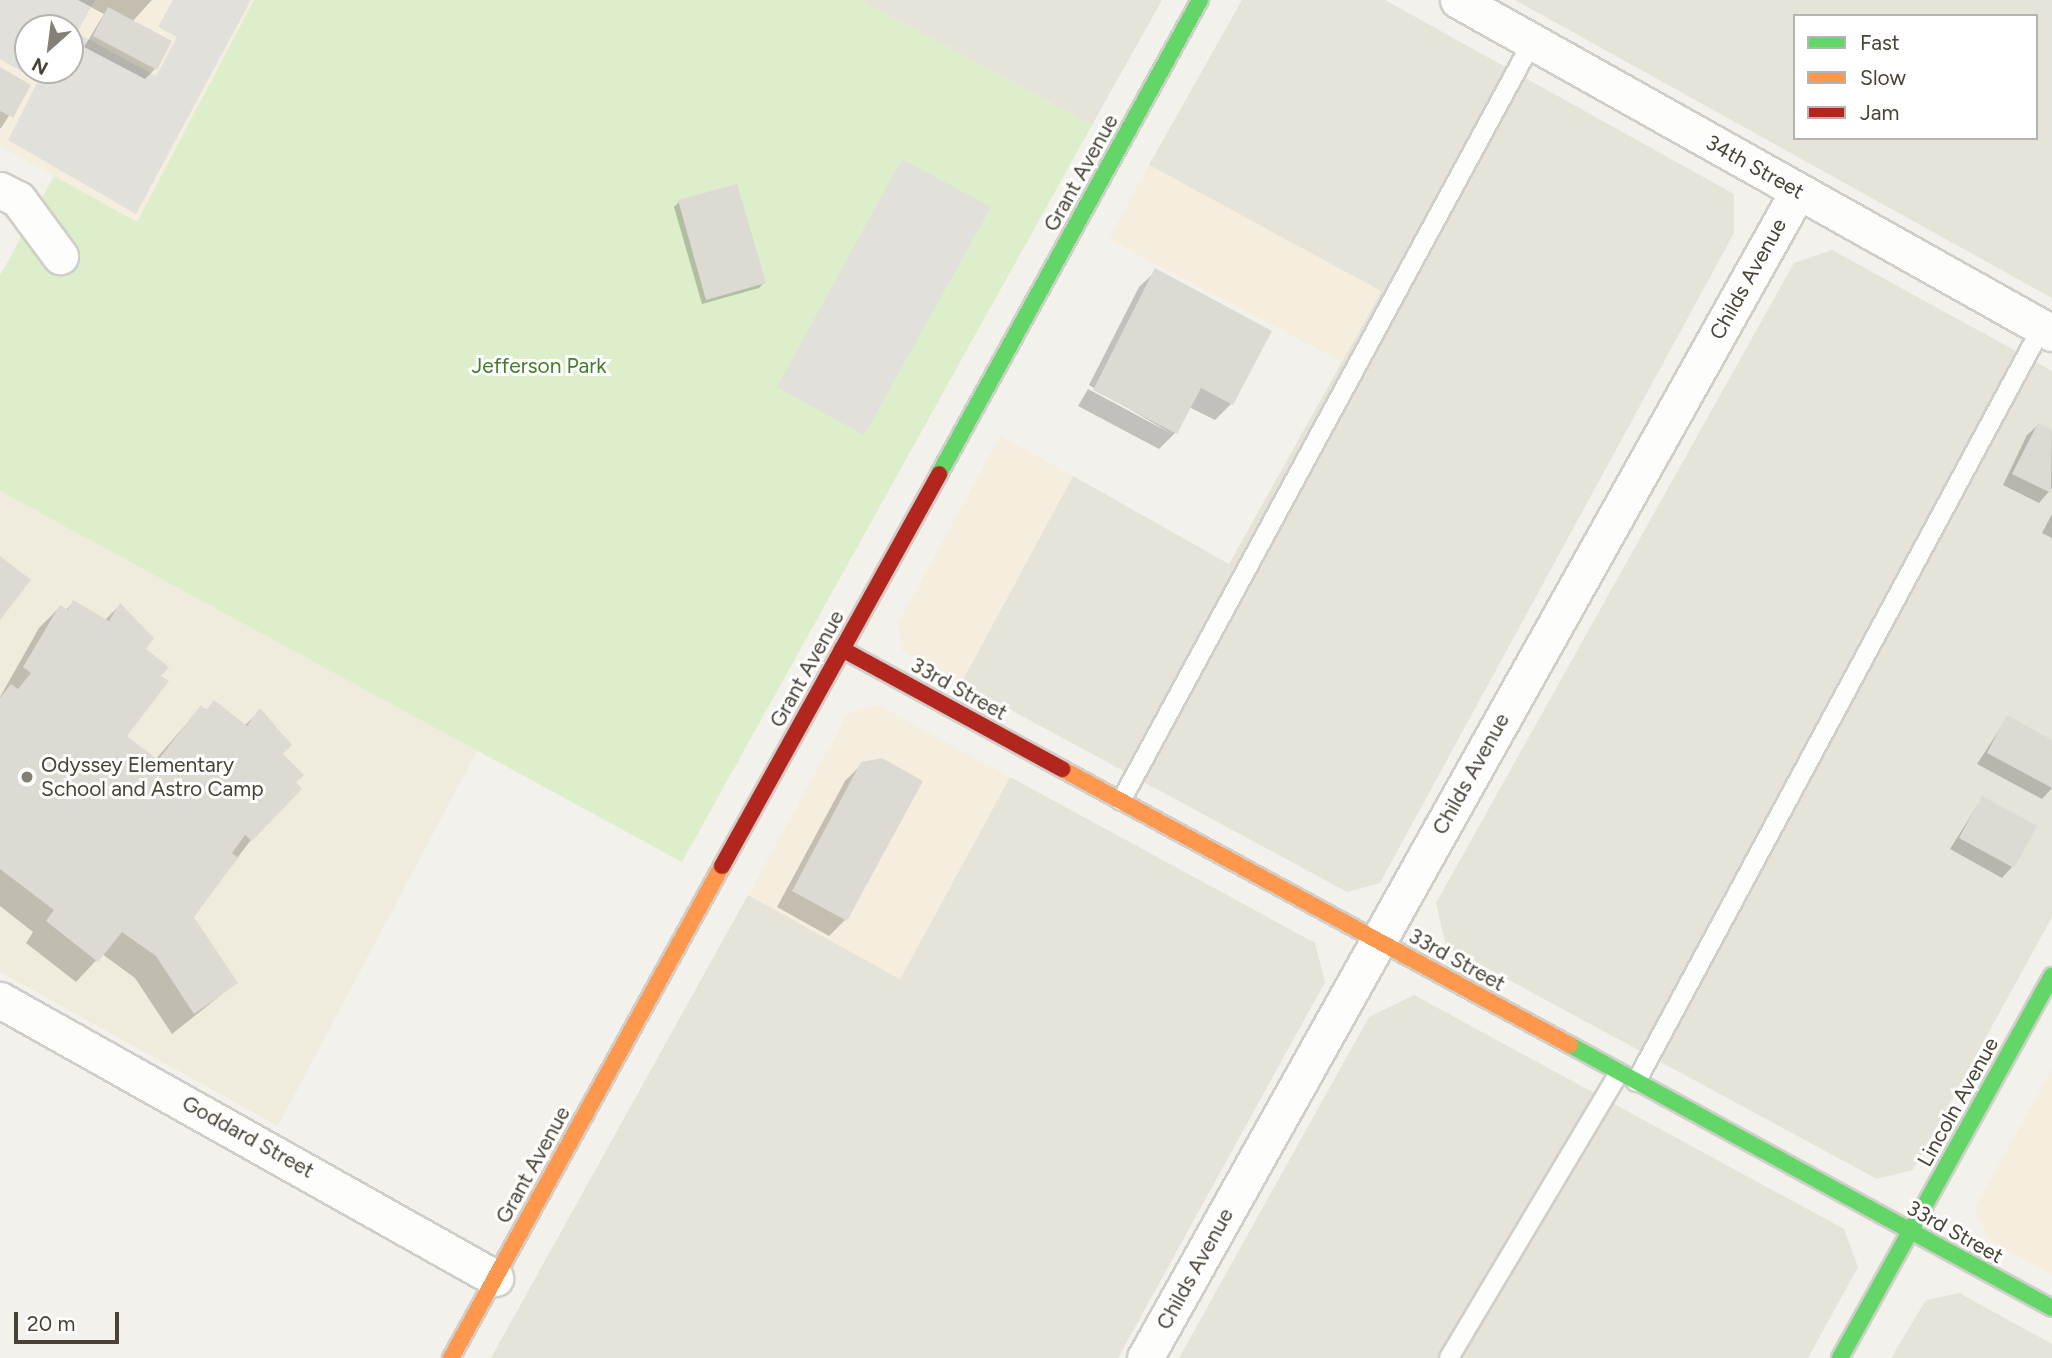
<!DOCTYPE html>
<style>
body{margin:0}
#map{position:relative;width:2052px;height:1358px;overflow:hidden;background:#f2f1eb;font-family:Figtree,sans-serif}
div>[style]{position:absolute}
.residential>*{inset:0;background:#e6e3d8}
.commercial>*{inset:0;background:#f5eede}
.education>*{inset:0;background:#f0ecdd}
.green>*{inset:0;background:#ddeeca}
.parking>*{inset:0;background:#e1e0da}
.shadow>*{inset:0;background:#0003}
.building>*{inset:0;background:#dcdad3}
.roads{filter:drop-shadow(2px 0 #d0cec8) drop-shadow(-2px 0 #d0cec8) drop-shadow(0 2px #d0cec8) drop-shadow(0 -2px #d0cec8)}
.lane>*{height:18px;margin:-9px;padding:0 9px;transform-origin:9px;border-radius:9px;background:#fdfdfc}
.street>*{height:35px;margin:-17.5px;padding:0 17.5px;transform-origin:17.5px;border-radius:17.5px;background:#fdfdfc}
.fast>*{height:16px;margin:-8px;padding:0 8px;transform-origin:8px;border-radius:8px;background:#63d668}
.slow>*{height:16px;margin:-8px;padding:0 8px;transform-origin:8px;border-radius:8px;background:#ff974d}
.jam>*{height:16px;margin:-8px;padding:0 8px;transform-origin:8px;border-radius:8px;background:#b3261e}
.dots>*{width:19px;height:19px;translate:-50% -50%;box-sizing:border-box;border:4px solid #fff;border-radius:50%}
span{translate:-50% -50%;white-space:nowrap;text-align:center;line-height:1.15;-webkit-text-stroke:6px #fff;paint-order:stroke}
.street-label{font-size:21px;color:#494336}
.park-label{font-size:21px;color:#417e26}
.poi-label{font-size:21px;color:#494336}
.left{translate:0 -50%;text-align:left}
.legend{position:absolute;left:1793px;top:14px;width:245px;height:126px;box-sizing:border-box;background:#fff;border:2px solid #b6b4af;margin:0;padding:9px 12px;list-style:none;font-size:21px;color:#494336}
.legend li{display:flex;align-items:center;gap:14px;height:35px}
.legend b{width:35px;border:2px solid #b6b4af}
.north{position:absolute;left:14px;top:14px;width:70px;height:70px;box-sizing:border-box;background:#fff;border:2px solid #b6b4af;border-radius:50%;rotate:208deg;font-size:19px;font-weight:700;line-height:28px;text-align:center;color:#494336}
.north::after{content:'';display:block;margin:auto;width:24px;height:32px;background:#848075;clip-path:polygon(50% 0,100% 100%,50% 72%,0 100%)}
.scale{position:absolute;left:14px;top:1312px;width:105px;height:32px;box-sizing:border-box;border:4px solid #494336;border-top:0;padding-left:9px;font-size:21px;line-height:24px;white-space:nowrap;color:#494336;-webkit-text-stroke:5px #fff;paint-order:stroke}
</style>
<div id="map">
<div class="residential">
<div style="clip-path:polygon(860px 0,1162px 0,1092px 125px)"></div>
<div style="clip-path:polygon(1242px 0,1385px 0,1734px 194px,1734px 233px,1380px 883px,1347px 892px,961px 683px,1073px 476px,1229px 564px,1381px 292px,1149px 165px)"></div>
<div style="clip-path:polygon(evenodd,1515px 0,2052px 0,2052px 298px,1515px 0,1795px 16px,2036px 16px,2036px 138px,1795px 138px,1795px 16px)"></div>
<div style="clip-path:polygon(1832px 250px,2052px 371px,2052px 917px,1913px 1170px,1877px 1179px,1446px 946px,1436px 903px,1794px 263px)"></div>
<div style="clip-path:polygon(1010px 777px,1315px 943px,1325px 982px,1118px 1358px,491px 1358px,748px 895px,900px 979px)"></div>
<div style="clip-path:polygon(1414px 995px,1844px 1229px,1858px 1267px,1808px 1358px,1179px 1358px,1369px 1017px)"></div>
<div style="clip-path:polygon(1959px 1293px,2052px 1344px,2052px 1358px,1891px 1358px,1926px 1300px)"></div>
</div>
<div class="commercial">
<div style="clip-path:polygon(evenodd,0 0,254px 0,137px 222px,0 146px,0 0,28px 28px,70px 28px,70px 70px,28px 70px,28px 28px)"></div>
<div style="clip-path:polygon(1149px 165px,1381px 291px,1342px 362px,1109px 239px)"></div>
<div style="clip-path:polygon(1000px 436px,1073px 476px,961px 683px,902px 651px,898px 623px)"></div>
<div style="clip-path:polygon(878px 705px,1010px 777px,900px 979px,748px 895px,848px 713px)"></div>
<div style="clip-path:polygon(2052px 1069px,2052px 1275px,1990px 1241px,1974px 1209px)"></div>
</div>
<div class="education">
<div style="clip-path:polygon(0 491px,478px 749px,278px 1126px,0 972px)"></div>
</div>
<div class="green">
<div style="clip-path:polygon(254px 0,860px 0,1092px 125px,682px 862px,0 491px,0 276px,54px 176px,137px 222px)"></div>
</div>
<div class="parking">
<div style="clip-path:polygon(evenodd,0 0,95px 0,77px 33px,156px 76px,177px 37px,158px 27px,173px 0,251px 0,136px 214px,8px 140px,38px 81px,0 59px,0 0,28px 28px,70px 28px,70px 70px,28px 70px,28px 28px)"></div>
<div style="clip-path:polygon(902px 159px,991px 207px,864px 435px,777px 387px)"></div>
</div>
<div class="shadow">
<div style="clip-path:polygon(78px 0,152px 0,132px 22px,155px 69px,145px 79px,84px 47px,104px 14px)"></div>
<div style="clip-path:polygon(0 69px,29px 85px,1px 128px,0 128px)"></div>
<div style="clip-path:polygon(679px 202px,764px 283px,759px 288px,702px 304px,674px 207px)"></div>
<div style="clip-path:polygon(1156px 271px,1231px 404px,1215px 420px,1189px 407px,1175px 433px,1159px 449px,1078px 406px,1088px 389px,1172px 434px,1089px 385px,1139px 287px)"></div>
<div style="clip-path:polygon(2038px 425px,2052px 432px,2052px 488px,2039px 503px,2003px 485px,2027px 435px)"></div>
<div style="clip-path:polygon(2052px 514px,2052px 538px,2042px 533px)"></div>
<div style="clip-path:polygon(74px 602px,105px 620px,120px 605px,159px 676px,125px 736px,155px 760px,201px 707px,244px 726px,260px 711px,281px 754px,251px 840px,192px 917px,236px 983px,172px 1034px,135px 978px,102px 954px,76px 982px,26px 943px,33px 932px,0 906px,0 697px,39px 628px,60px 607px,66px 610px)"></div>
<div style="clip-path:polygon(2007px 718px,2052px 742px,2052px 788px,2042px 799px,1977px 764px)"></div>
<div style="clip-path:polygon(862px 764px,845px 920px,829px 936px,777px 907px,845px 781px)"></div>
<div style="clip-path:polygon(1982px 798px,2012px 867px,2002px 878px,1950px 849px)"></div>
</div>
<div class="building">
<div style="clip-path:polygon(108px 7px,172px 41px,157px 70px,93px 36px)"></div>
<div style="clip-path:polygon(0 67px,31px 85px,13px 118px,0 111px)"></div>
<div style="clip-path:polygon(737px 184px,766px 283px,706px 300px,678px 200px)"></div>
<div style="clip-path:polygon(1155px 268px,1272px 331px,1233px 405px,1201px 388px,1177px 434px,1093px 390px)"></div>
<div style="clip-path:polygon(2038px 423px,2052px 430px,2051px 493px,2012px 474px)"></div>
<div style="clip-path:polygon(0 556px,31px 580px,0 620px)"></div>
<div style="clip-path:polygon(73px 600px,109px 621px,120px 603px,154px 638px,146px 649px,169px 667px,161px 676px,169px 681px,127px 736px,158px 760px,201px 705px,206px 710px,214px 700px,247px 726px,260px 708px,292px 745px,283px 754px,304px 775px,296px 782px,302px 789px,252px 841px,245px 835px,232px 853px,238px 858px,194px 917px,238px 983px,194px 1014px,156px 956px,122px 932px,98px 962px,46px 921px,54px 910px,0 869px,0 698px,11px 684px,18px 689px,31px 673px,23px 667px,60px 605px,68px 610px)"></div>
<div style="clip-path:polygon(2007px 715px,2052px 740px,2052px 788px,1987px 753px)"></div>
<div style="clip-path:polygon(882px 758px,923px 781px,847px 921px,792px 891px,861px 762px)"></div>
<div style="clip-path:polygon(1982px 796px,2037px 826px,2014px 868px,1959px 838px)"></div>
</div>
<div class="roads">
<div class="lane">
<div style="left:1121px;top:801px;width:863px;rotate:-61.56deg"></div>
<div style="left:1636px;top:1082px;width:857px;rotate:-61.73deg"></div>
<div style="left:1449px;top:1358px;width:332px;rotate:-59.2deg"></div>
</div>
<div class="street">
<div style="left:1458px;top:0;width:681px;rotate:29.28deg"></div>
<div style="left:0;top:190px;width:20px;rotate:27deg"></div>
<div style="left:18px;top:199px;width:71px;rotate:53.6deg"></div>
<div style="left:0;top:1000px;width:568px;rotate:29.32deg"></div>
<div style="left:1145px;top:1358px;width:1337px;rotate:-60.77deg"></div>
</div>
<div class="fast">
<div style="left:939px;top:474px;width:541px;rotate:-61.16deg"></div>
<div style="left:1570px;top:1045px;width:549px;rotate:28.62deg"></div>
<div style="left:1840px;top:1358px;width:437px;rotate:-61deg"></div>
</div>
<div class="slow">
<div style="left:1062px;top:769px;width:578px;rotate:28.52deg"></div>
<div style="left:451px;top:1358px;width:562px;rotate:-61.15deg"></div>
</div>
<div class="jam">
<div style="left:842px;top:649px;width:251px;rotate:28.6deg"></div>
<div style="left:722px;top:866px;width:448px;rotate:-61deg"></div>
</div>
</div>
<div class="dots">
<div style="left:27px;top:777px;background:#848075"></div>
</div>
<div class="street-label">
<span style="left:1755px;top:167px;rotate:29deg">34th Street</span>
<span style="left:1081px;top:173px;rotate:-61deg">Grant Avenue</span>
<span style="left:1748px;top:279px;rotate:-61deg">Childs Avenue</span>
<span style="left:807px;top:669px;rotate:-61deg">Grant Avenue</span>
<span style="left:959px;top:689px;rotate:29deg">33rd Street</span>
<span style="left:1471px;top:774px;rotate:-61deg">Childs Avenue</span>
<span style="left:1457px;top:960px;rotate:29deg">33rd Street</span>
<span style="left:1958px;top:1102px;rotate:-61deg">Lincoln Avenue</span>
<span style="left:248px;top:1137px;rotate:29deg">Goddard Street</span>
<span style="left:533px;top:1165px;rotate:-61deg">Grant Avenue</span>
<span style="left:1955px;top:1232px;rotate:29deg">33rd Street</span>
<span style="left:1195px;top:1269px;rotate:-61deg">Childs Avenue</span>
</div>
<div class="park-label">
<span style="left:539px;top:366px">Jefferson Park</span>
</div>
<div class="poi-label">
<span class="left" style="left:41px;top:777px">Odyssey Elementary<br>School and Astro Camp</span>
</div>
<ul class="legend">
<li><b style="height:9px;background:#63d668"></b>Fast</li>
<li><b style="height:9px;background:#ff974d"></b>Slow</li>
<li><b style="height:9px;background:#b3261e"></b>Jam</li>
</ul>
<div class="north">N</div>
<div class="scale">20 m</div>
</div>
